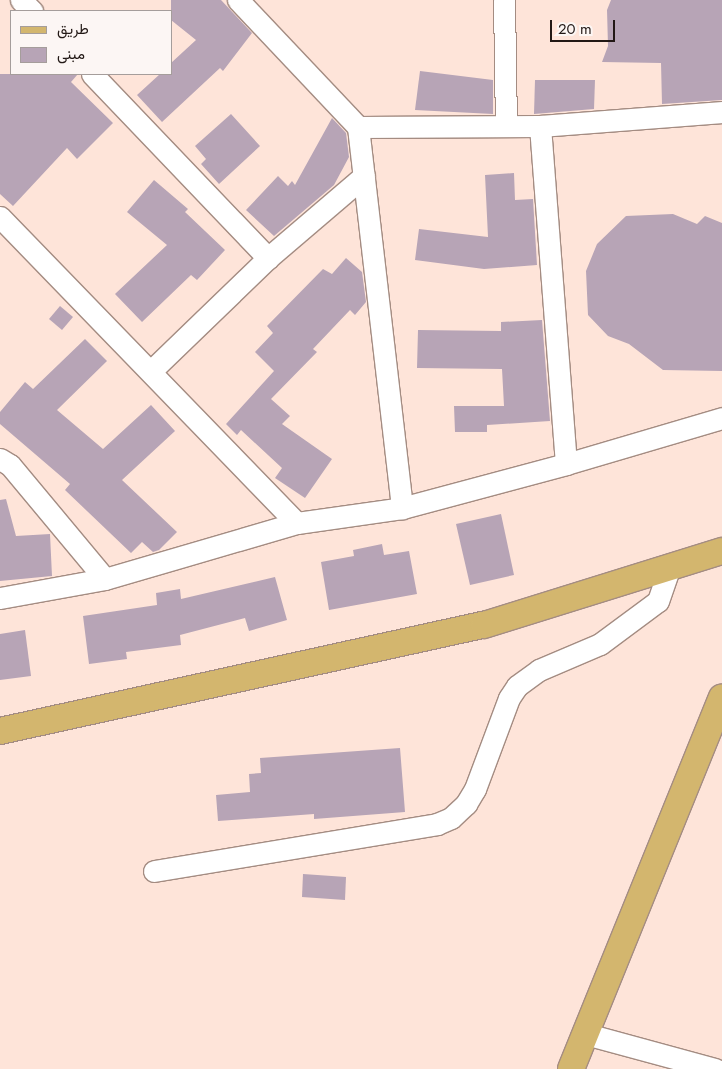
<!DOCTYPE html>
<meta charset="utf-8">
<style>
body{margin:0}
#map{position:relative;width:722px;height:1069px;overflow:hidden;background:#fee4d9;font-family:Jost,Vazirmatn,sans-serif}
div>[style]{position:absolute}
.building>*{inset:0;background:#b7a4b6}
.roads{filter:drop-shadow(1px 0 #a48c82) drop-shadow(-1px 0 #a48c82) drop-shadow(0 1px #a48c82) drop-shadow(0 -1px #a48c82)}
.minor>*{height:21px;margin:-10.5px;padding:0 10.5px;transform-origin:10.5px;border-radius:10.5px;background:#fff}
.major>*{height:26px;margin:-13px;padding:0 13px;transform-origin:13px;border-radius:13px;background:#d3b66e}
span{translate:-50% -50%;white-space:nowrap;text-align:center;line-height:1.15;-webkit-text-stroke:4px #fcf6f4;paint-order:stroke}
.legend{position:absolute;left:10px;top:10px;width:162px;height:65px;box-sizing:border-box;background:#fcf6f4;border:1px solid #a59d9b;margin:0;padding:6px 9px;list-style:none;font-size:15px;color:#221815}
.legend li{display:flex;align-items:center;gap:10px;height:25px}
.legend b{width:25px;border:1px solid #a59d9b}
.scale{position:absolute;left:550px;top:20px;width:65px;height:22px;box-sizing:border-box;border:2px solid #221815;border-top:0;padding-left:6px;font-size:15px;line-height:18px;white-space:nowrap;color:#221815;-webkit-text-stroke:4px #fcf6f4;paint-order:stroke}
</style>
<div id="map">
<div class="building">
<div style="clip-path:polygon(171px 0,221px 0,252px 33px,223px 71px,220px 68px,162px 122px,137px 95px,160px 74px,171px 74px,171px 63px,196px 40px,171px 20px)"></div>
<div style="clip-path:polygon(611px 0,722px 0,722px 100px,662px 104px,661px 63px,602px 62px,608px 46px,607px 10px)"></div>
<div style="clip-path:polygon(420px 71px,493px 80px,493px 114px,415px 110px)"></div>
<div style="clip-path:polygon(0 74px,78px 74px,71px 82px,113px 123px,77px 159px,67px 148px,13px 206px,0 194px)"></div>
<div style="clip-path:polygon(535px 80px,595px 80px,594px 109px,534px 114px)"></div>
<div style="clip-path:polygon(231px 114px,260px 146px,219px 184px,201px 164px,206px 159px,195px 146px)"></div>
<div style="clip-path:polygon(332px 118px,346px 133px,349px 157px,334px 185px,274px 236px,246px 210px,278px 176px,288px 186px,292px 181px,295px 185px)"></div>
<div style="clip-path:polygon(514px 173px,515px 200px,533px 199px,537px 265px,484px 269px,415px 260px,419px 229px,488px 237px,485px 175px)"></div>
<div style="clip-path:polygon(154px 180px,188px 209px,185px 212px,225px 250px,197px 280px,191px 275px,142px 322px,115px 294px,167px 245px,127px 212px)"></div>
<div style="clip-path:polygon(673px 214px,697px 224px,705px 216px,722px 223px,722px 371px,663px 370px,629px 344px,608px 336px,588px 315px,586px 271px,597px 244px,626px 216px)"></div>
<div style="clip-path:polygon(346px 258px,362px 272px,366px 302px,355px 315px,350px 310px,313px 349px,317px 352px,271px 399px,290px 416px,282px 424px,332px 459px,305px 498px,275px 478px,282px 468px,241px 430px,237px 435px,226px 424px,274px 371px,255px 352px,273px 333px,267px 326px,323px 269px,332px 274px)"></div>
<div style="clip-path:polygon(60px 306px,73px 317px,62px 330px,49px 319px)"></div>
<div style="clip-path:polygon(542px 320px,550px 421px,487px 425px,487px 432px,455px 432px,454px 406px,504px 406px,502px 369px,417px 368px,418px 330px,501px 331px,501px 322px)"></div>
<div style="clip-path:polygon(85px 339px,107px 361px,57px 410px,103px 449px,151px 405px,175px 431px,122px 480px,177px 532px,159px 550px,153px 552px,142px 542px,131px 553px,65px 490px,70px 484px,0 424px,0 412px,25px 382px,33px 389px)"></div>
<div style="clip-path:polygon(6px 499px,16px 536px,50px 534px,52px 576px,0 581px,0 500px)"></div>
<div style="clip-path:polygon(501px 514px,514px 575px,470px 585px,456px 524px)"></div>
<div style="clip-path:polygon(382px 544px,384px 555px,409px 551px,417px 594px,329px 610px,321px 562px,354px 556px,353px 550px)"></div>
<div style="clip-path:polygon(275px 577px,287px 620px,249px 631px,245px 618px,180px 635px,181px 645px,126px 652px,127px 659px,89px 664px,83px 616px,157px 605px,156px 593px,180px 589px,181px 599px)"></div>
<div style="clip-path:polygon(25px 630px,31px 676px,0 680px,0 634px)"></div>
<div style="clip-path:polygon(400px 748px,405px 812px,314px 819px,314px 814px,218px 821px,216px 795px,250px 792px,249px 774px,261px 773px,260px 758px)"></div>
<div style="clip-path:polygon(303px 874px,346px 877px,345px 900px,302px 897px)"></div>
</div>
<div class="roads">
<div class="minor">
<div style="left:21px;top:0;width:16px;rotate:45deg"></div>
<div style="left:238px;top:0;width:175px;rotate:46.6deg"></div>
<div style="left:358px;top:127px;width:384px;rotate:83.4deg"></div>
<div style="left:504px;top:0;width:126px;rotate:89.1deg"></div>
<div style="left:92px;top:74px;width:255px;rotate:46.3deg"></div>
<div style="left:358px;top:127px;width:182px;rotate:-0.3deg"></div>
<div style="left:540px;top:126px;width:183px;rotate:-4.4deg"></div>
<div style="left:0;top:217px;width:426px;rotate:45.9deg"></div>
<div style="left:151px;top:371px;width:163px;rotate:-44deg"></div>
<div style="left:268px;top:258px;width:126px;rotate:-40.5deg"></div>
<div style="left:0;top:459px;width:12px;rotate:31deg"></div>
<div style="left:10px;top:465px;width:148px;rotate:50.2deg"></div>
<div style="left:566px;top:464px;width:163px;rotate:-16.4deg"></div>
<div style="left:0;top:598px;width:107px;rotate:-10.3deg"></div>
<div style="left:105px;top:579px;width:200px;rotate:-16.3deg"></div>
<div style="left:297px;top:523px;width:106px;rotate:-8.1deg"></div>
<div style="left:402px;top:508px;width:170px;rotate:-15deg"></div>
<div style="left:566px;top:464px;width:339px;rotate:-94.4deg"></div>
<div style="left:154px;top:871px;width:287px;rotate:-9.4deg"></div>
<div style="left:437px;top:824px;width:15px;rotate:-23deg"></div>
<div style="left:451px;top:818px;width:21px;rotate:-43deg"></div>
<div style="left:466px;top:804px;width:17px;rotate:-59deg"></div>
<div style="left:475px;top:789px;width:97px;rotate:-69.5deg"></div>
<div style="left:509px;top:698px;width:14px;rotate:-56deg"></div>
<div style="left:517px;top:686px;width:27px;rotate:-36deg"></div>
<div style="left:539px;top:670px;width:66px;rotate:-23.1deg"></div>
<div style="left:600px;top:644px;width:72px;rotate:-36.6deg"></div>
<div style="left:658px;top:601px;width:36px;rotate:-71deg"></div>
<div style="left:586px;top:1034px;width:134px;rotate:15.2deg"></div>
</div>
<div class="major">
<div style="left:0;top:731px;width:495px;rotate:-12.4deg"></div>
<div style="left:484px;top:625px;width:249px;rotate:-17.3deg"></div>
<div style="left:571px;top:1069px;width:401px;rotate:-67.9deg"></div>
</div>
</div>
<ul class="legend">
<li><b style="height:6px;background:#d3b66e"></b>طريق</li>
<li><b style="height:14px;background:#b7a4b6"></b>مبنى</li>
</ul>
<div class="scale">20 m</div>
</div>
